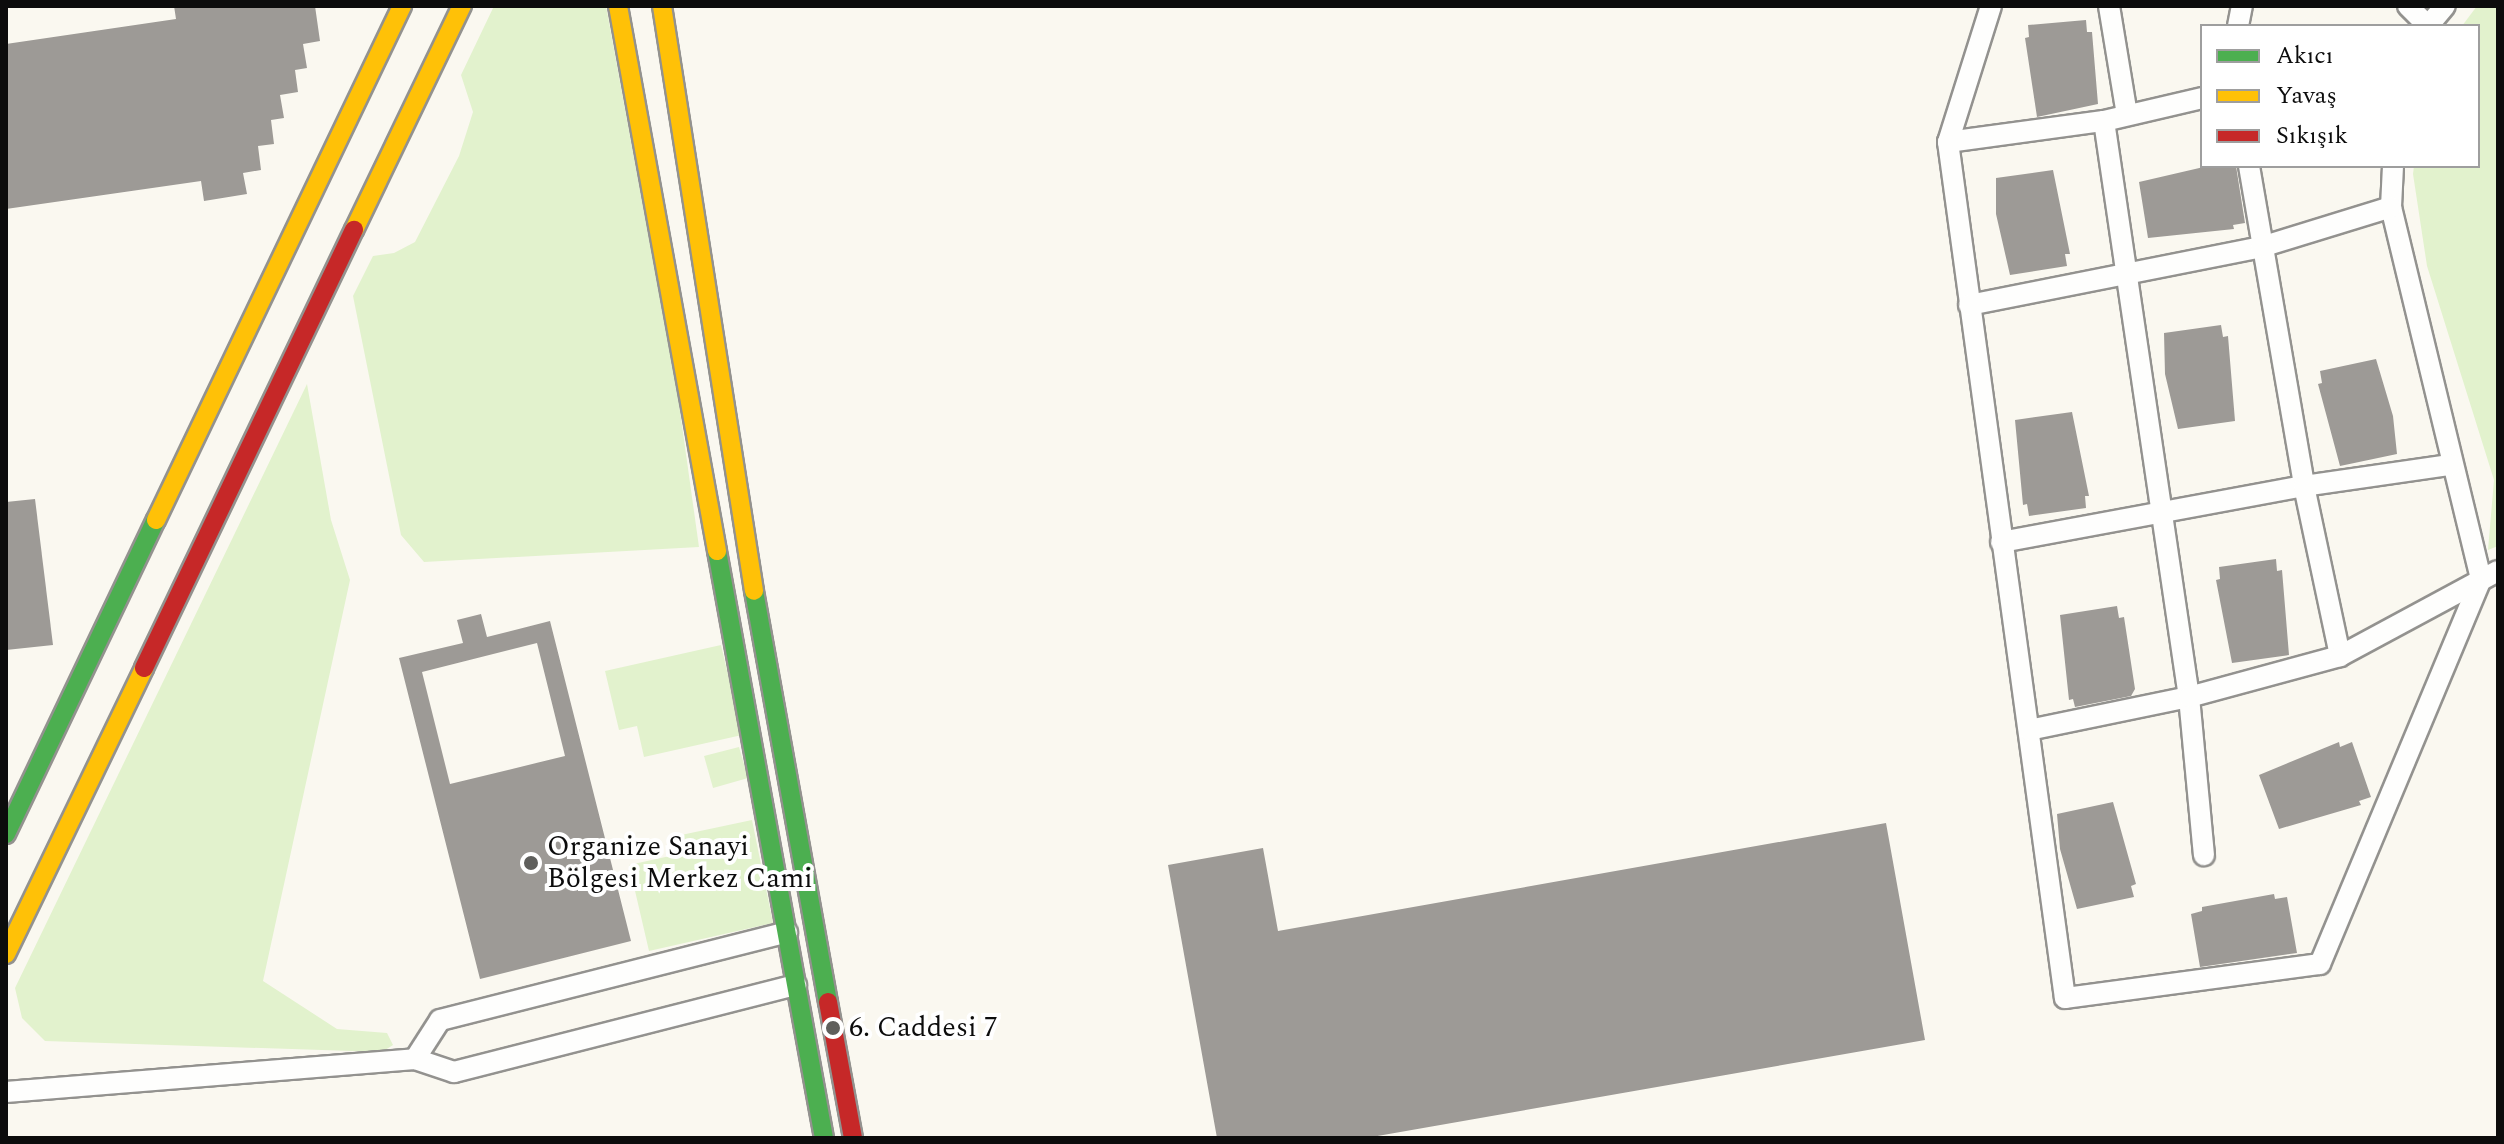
<!DOCTYPE html>
<meta charset="utf-8">
<style>
body{margin:0}
#map{position:relative;width:2504px;height:1144px;overflow:hidden;background:#faf8f0;font-family:Spectral,serif}
div>[style]{position:absolute}
.green>*{inset:0;background:#e2f2cd}
.building>*{inset:0;background:#9d9a96}
.roads{filter:drop-shadow(2px 0 #93928f) drop-shadow(-2px 0 #93928f) drop-shadow(0 2px #93928f) drop-shadow(0 -2px #93928f)}
.street>*{height:20px;margin:-10px;padding:0 10px;transform-origin:10px;border-radius:10px;background:#fefefd}
.fast>*{height:18px;margin:-9px;padding:0 9px;transform-origin:9px;border-radius:9px;background:#4caf50}
.slow>*{height:18px;margin:-9px;padding:0 9px;transform-origin:9px;border-radius:9px;background:#ffc107}
.jam>*{height:18px;margin:-9px;padding:0 9px;transform-origin:9px;border-radius:9px;background:#c62828}
.dots>*{width:22px;height:22px;translate:-50% -50%;box-sizing:border-box;border:4px solid #fff;border-radius:50%}
span{translate:-50% -50%;white-space:nowrap;text-align:center;line-height:1.15;-webkit-text-stroke:8px #fff;paint-order:stroke}
.poi-label{font-size:28px;color:#0c0c0c}
.left{translate:0 -50%;text-align:left}
.frame{position:absolute;inset:0;border:8px solid #0c0c0c;pointer-events:none}
.legend{position:absolute;left:2200px;top:24px;width:280px;height:144px;box-sizing:border-box;background:#fff;border:2px solid #9e9e9e;margin:0;padding:10px 14px;list-style:none;font-size:24px;color:#0c0c0c}
.legend li{display:flex;align-items:center;gap:16px;height:40px}
.legend b{width:40px;border:2px solid #9e9e9e}
</style>
<div id="map">
<div class="green">
<div style="clip-path:polygon(494px 6px,606px 6px,678px 397px,699px 547px,424px 562px,401px 535px,353px 296px,373px 256px,394px 253px,415px 242px,459px 156px,473px 112px,461px 75px)"></div>
<div style="clip-path:polygon(2477px 6px,2498px 6px,2498px 546px,2488px 550px,2494px 480px,2427px 266px,2413px 174px,2414px 166px,2478px 166px,2478px 26px,2462px 26px)"></div>
<div style="clip-path:polygon(307px 384px,331px 520px,350px 580px,263px 981px,337px 1029px,387px 1033px,393px 1045px,382px 1052px,45px 1041px,22px 1018px,15px 988px)"></div>
<div style="clip-path:polygon(721px 645px,742px 735px,644px 757px,637px 726px,619px 730px,605px 671px)"></div>
<div style="clip-path:polygon(739px 747px,748px 778px,713px 788px,704px 756px)"></div>
<div style="clip-path:polygon(752px 820px,773px 923px,649px 951px,629px 865px,670px 856px,667px 838px)"></div>
</div>
<div class="building">
<div style="clip-path:polygon(174px 6px,315px 6px,320px 41px,303px 44px,307px 68px,295px 70px,298px 92px,280px 95px,284px 118px,271px 120px,274px 144px,258px 146px,261px 170px,243px 173px,247px 194px,204px 201px,201px 181px,6px 209px,6px 44px,176px 19px)"></div>
<div style="clip-path:polygon(2086px 20px,2087px 32px,2092px 32px,2098px 104px,2037px 117px,2025px 38px,2029px 37px,2028px 25px)"></div>
<div style="clip-path:polygon(2208px 166px,2236px 166px,2245px 223px,2233px 225px,2234px 229px,2148px 238px,2139px 182px)"></div>
<div style="clip-path:polygon(2053px 170px,2070px 254px,2065px 254px,2067px 266px,2010px 275px,1996px 214px,1996px 178px)"></div>
<div style="clip-path:polygon(2221px 325px,2223px 337px,2228px 336px,2235px 421px,2178px 429px,2165px 374px,2164px 333px)"></div>
<div style="clip-path:polygon(2376px 359px,2393px 416px,2397px 454px,2340px 466px,2318px 384px,2322px 383px,2320px 371px)"></div>
<div style="clip-path:polygon(2072px 412px,2089px 496px,2085px 496px,2086px 508px,2029px 516px,2027px 504px,2023px 505px,2015px 420px)"></div>
<div style="clip-path:polygon(35px 499px,53px 645px,6px 650px,6px 502px)"></div>
<div style="clip-path:polygon(2276px 559px,2277px 571px,2282px 570px,2289px 655px,2232px 663px,2216px 580px,2220px 579px,2219px 567px)"></div>
<div style="clip-path:polygon(2117px 606px,2119px 618px,2124px 617px,2135px 689px,2131px 696px,2075px 707px,2073px 699px,2069px 700px,2060px 615px)"></div>
<div style="clip-path:polygon(evenodd,481px 614px,487px 637px,550px 621px,631px 941px,480px 979px,399px 658px,463px 643px,457px 620px,481px 614px,537px 643px,565px 756px,450px 784px,422px 672px,537px 643px)"></div>
<div style="clip-path:polygon(2339px 742px,2340px 747px,2352px 742px,2371px 797px,2359px 801px,2361px 805px,2279px 829px,2259px 775px)"></div>
<div style="clip-path:polygon(2113px 802px,2136px 884px,2131px 886px,2134px 897px,2077px 909px,2060px 849px,2057px 814px)"></div>
<div style="clip-path:polygon(1886px 823px,1925px 1040px,1366px 1138px,1217px 1138px,1168px 865px,1263px 848px,1278px 931px)"></div>
<div style="clip-path:polygon(2274px 894px,2275px 899px,2287px 897px,2297px 953px,2200px 967px,2191px 914px,2202px 911px,2202px 907px)"></div>
</div>
<div class="roads">
<div class="street">
<div style="left:1991px;top:6px;width:143px;rotate:107.5deg"></div>
<div style="left:1948px;top:142px;width:864px;rotate:82.22deg"></div>
<div style="left:2065px;top:998px;width:257px;rotate:-7.6deg"></div>
<div style="left:2320px;top:964px;width:417px;rotate:-67.3deg"></div>
<div style="left:2481px;top:579px;width:383px;rotate:-103.6deg"></div>
<div style="left:2391px;top:207px;width:41px;rotate:-87.2deg"></div>
<div style="left:2109px;top:6px;width:110px;rotate:80.6deg"></div>
<div style="left:2408px;top:6px;width:28px;rotate:45deg"></div>
<div style="left:2238px;top:26px;width:20px;rotate:-79deg"></div>
<div style="left:2428px;top:26px;width:26px;rotate:-50deg"></div>
<div style="left:2104px;top:121px;width:582px;rotate:81.61deg"></div>
<div style="left:2189px;top:697px;width:159px;rotate:84.6deg"></div>
<div style="left:1948px;top:142px;width:157px;rotate:-7.7deg"></div>
<div style="left:2104px;top:121px;width:101px;rotate:-13.2deg"></div>
<div style="left:2249px;top:166px;width:325px;rotate:80.2deg"></div>
<div style="left:2304px;top:486px;width:174px;rotate:78deg"></div>
<div style="left:1969px;top:305px;width:298px;rotate:-11.2deg"></div>
<div style="left:2261px;top:247px;width:136px;rotate:-17.1deg"></div>
<div style="left:2001px;top:542px;width:308px;rotate:-10.5deg"></div>
<div style="left:2304px;top:486px;width:148px;rotate:-8.2deg"></div>
<div style="left:2029px;top:730px;width:163px;rotate:-11.7deg"></div>
<div style="left:2189px;top:697px;width:156px;rotate:-15.2deg"></div>
<div style="left:2340px;top:656px;width:179px;rotate:-28.3deg"></div>
<div style="left:415px;top:1059px;width:46px;rotate:-57.3deg"></div>
<div style="left:440px;top:1020px;width:358px;rotate:-14.2deg"></div>
<div style="left:6px;top:1092px;width:410px;rotate:-4.6deg"></div>
<div style="left:415px;top:1059px;width:41px;rotate:18.4deg"></div>
<div style="left:454px;top:1072px;width:353px;rotate:-14.3deg"></div>
</div>
<div class="fast">
<div style="left:717px;top:551px;width:597px;rotate:79.67deg"></div>
<div style="left:754px;top:591px;width:418px;rotate:79.8deg"></div>
<div style="left:6px;top:834px;width:348px;rotate:-64.5deg"></div>
</div>
<div class="slow">
<div style="left:618px;top:6px;width:554px;rotate:79.7deg"></div>
<div style="left:662px;top:6px;width:592px;rotate:81.06deg"></div>
<div style="left:354px;top:230px;width:249px;rotate:-64.3deg"></div>
<div style="left:156px;top:520px;width:570px;rotate:-64.42deg"></div>
<div style="left:6px;top:954px;width:318px;rotate:-64.2deg"></div>
</div>
<div class="jam">
<div style="left:144px;top:668px;width:486px;rotate:-64.4deg"></div>
<div style="left:828px;top:1002px;width:138px;rotate:79.6deg"></div>
</div>
</div>
<div class="dots">
<div style="left:531px;top:863px;background:#5f5f5c"></div>
<div style="left:833px;top:1028px;background:#5f5f5c"></div>
</div>
<div class="poi-label">
<span class="left" style="left:547px;top:863px">Organize Sanayi<br>Bölgesi Merkez Cami</span>
<span class="left" style="left:849px;top:1028px">6. Caddesi 7</span>
</div>
<div class="frame"></div>
<ul class="legend">
<li><b style="height:10px;background:#4caf50"></b>Akıcı</li>
<li><b style="height:10px;background:#ffc107"></b>Yavaş</li>
<li><b style="height:10px;background:#c62828"></b>Sıkışık</li>
</ul>
</div>
